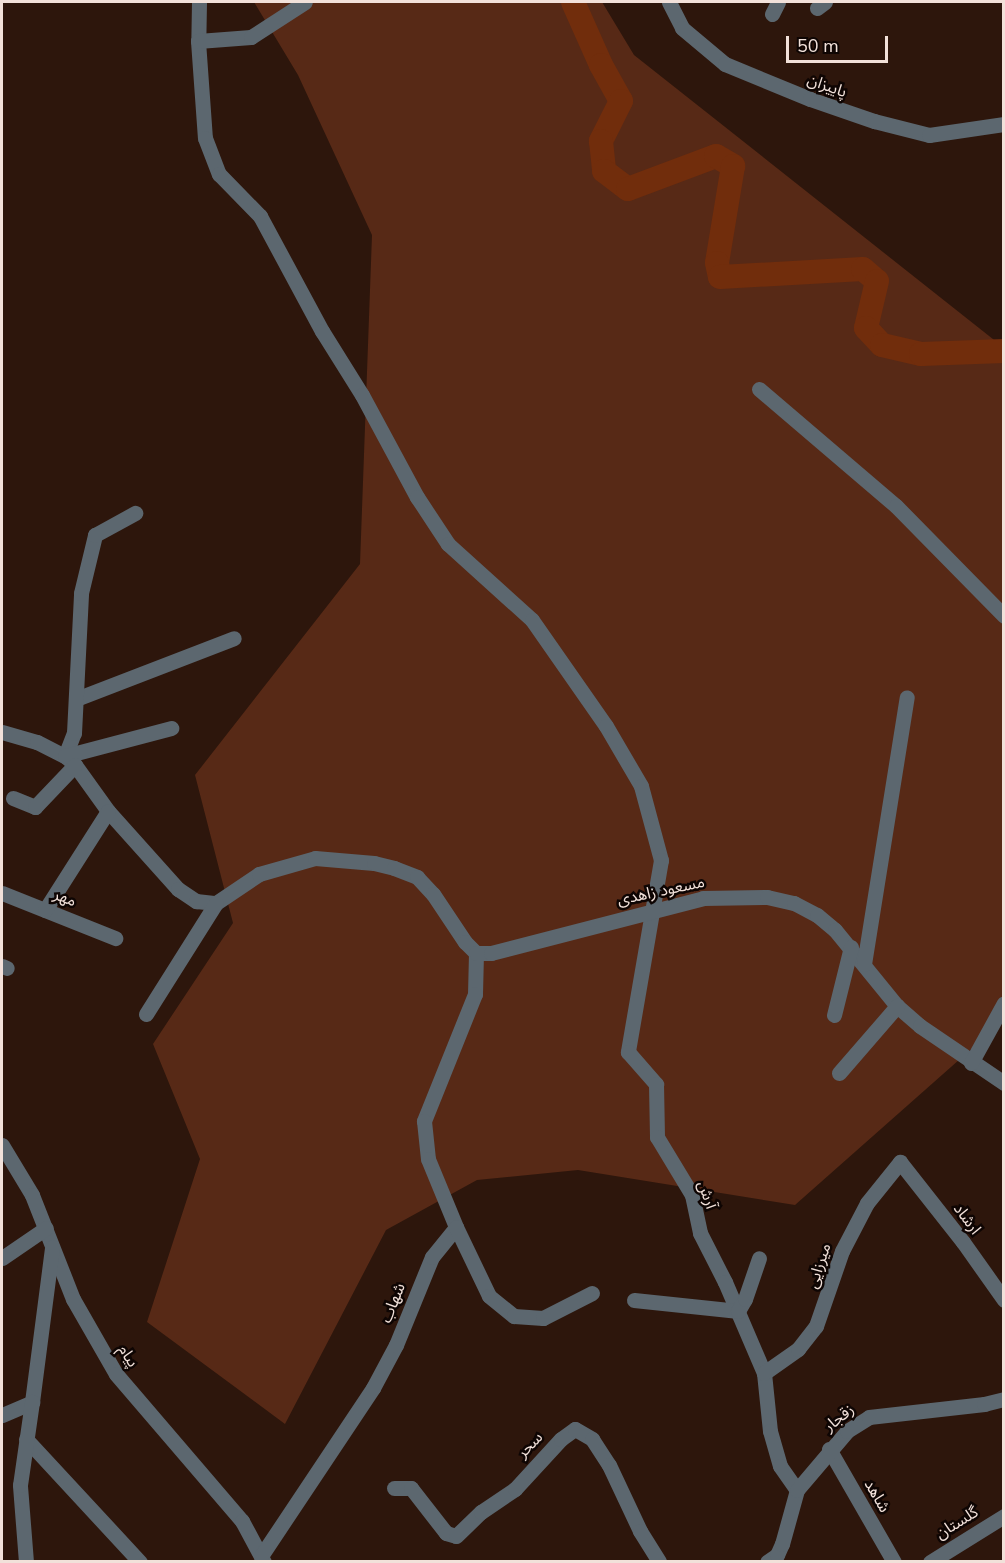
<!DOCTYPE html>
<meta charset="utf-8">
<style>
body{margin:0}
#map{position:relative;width:1005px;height:1563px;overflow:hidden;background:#2d160c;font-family:"Nunito Sans","Noto Sans Arabic",sans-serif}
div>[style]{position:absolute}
.green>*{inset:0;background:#572916}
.river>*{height:24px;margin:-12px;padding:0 12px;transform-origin:12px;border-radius:12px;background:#712d0c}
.minor>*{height:15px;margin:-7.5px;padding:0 7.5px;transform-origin:7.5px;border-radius:7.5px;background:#5c676f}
span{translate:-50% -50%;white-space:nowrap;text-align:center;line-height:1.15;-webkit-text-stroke:5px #0e0503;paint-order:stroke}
.street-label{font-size:16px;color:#f2e1da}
.frame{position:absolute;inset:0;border:3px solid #f2e1da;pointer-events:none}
.scale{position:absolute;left:786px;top:36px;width:102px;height:27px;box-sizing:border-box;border:3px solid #f2e1da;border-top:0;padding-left:8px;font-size:18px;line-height:21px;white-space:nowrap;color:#f2e1da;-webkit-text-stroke:4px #0e0503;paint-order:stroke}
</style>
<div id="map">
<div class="green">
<div style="clip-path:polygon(254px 2px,602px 2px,634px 55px,1003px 347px,1003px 1021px,795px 1205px,578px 1170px,477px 1180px,386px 1230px,285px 1424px,147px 1322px,200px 1159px,153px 1044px,233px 923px,195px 775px,360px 564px,372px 235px,298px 75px)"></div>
</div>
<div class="river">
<div style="left:573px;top:2px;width:69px;rotate:66deg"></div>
<div style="left:601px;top:65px;width:41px;rotate:60.9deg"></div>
<div style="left:621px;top:101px;width:45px;rotate:116.6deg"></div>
<div style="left:601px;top:141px;width:30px;rotate:84deg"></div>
<div style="left:604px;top:171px;width:30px;rotate:37deg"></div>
<div style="left:628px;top:189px;width:94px;rotate:-20.6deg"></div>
<div style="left:716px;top:156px;width:20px;rotate:30deg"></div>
<div style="left:733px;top:166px;width:98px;rotate:99.4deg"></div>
<div style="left:717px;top:263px;width:14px;rotate:78deg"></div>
<div style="left:720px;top:277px;width:143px;rotate:-3.2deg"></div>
<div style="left:863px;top:269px;width:18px;rotate:41deg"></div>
<div style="left:877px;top:281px;width:48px;rotate:103.2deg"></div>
<div style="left:866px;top:328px;width:23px;rotate:47deg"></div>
<div style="left:882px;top:345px;width:40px;rotate:13deg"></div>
<div style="left:921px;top:354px;width:83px;rotate:-2.1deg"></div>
</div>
<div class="minor">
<div style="left:199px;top:2px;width:39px;rotate:91deg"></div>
<div style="left:198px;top:41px;width:97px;rotate:85.9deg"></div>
<div style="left:205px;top:138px;width:39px;rotate:69deg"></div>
<div style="left:219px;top:174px;width:59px;rotate:45.7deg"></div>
<div style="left:260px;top:216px;width:131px;rotate:61.7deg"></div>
<div style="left:322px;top:331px;width:75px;rotate:58deg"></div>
<div style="left:362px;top:395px;width:116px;rotate:61.7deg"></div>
<div style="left:417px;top:497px;width:56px;rotate:56.6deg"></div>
<div style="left:448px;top:544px;width:113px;rotate:42.1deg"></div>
<div style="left:532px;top:620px;width:129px;rotate:55.1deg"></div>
<div style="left:606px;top:726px;width:69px;rotate:59.7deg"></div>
<div style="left:641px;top:786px;width:77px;rotate:74.9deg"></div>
<div style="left:661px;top:860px;width:195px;rotate:99.8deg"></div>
<div style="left:628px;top:1052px;width:43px;rotate:48.8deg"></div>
<div style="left:656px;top:1084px;width:53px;rotate:88.9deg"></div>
<div style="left:657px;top:1137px;width:68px;rotate:58.9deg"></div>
<div style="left:692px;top:1195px;width:39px;rotate:78deg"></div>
<div style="left:700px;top:1233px;width:55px;rotate:63deg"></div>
<div style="left:725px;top:1282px;width:99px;rotate:66.8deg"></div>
<div style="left:764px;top:1373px;width:58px;rotate:84.1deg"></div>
<div style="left:770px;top:1431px;width:36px;rotate:74deg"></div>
<div style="left:780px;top:1466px;width:29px;rotate:55deg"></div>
<div style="left:669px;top:2px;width:29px;rotate:63deg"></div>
<div style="left:682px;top:28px;width:56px;rotate:39.9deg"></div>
<div style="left:725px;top:64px;width:92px;rotate:22.4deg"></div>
<div style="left:810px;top:99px;width:68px;rotate:19deg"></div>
<div style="left:874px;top:121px;width:57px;rotate:14.3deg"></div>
<div style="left:929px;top:135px;width:76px;rotate:-8.3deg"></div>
<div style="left:817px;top:8px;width:10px;rotate:-37deg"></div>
<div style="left:772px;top:14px;width:13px;rotate:-63deg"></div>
<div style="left:198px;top:41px;width:53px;rotate:-4.3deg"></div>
<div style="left:251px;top:37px;width:64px;rotate:-32.9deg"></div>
<div style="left:759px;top:389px;width:180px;rotate:40.5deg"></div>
<div style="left:896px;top:506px;width:154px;rotate:45.5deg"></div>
<div style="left:76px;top:699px;width:169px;rotate:-21.1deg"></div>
<div style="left:2px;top:732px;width:36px;rotate:16deg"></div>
<div style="left:37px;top:742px;width:31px;rotate:27deg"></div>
<div style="left:65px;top:756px;width:13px;rotate:42deg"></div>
<div style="left:75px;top:765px;width:57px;rotate:54.3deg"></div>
<div style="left:108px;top:811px;width:105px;rotate:48.1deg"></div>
<div style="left:178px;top:889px;width:22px;rotate:34deg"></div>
<div style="left:196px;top:901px;width:20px;rotate:6deg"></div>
<div style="left:216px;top:903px;width:52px;rotate:-34deg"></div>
<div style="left:259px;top:874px;width:58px;rotate:-15.9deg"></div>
<div style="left:315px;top:858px;width:59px;rotate:4.8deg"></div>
<div style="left:374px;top:863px;width:21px;rotate:14deg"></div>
<div style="left:394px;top:868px;width:25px;rotate:21deg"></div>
<div style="left:417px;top:877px;width:23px;rotate:47deg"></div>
<div style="left:433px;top:894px;width:58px;rotate:56.3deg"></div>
<div style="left:465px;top:942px;width:16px;rotate:45deg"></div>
<div style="left:476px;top:953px;width:41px;rotate:91.4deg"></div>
<div style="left:475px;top:994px;width:137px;rotate:111.9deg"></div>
<div style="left:424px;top:1121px;width:38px;rotate:84deg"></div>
<div style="left:428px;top:1159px;width:74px;rotate:67.6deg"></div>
<div style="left:65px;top:756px;width:25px;rotate:-69deg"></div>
<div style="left:74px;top:733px;width:140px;rotate:-87.1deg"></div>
<div style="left:81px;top:593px;width:60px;rotate:-76.4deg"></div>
<div style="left:95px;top:535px;width:46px;rotate:-28.8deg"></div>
<div style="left:65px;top:756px;width:110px;rotate:-14.8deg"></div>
<div style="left:13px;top:798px;width:24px;rotate:22deg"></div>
<div style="left:35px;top:807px;width:58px;rotate:-46.4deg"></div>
<div style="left:2px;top:893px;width:122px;rotate:21.7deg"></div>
<div style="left:45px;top:910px;width:117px;rotate:-57.5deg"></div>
<div style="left:476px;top:953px;width:15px"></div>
<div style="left:491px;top:953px;width:219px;rotate:-14.5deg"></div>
<div style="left:703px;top:898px;width:64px;rotate:-0.9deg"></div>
<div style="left:767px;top:897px;width:28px;rotate:13deg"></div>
<div style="left:794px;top:903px;width:26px;rotate:28deg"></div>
<div style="left:817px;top:915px;width:23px;rotate:40deg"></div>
<div style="left:835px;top:930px;width:98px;rotate:50.8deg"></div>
<div style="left:897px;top:1006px;width:30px;rotate:41deg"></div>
<div style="left:920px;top:1026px;width:102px;rotate:34.2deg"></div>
<div style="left:864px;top:964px;width:270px;rotate:-80.9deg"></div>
<div style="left:2px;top:966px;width:5px;rotate:22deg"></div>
<div style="left:146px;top:1014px;width:131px;rotate:-57.8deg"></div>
<div style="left:834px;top:1015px;width:70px;rotate:-76deg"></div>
<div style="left:971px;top:1063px;width:68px;rotate:-61.2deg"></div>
<div style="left:839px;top:1073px;width:89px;rotate:-49.1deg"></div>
<div style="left:2px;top:1145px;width:58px;rotate:59deg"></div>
<div style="left:32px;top:1195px;width:112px;rotate:68.5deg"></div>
<div style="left:73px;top:1299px;width:86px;rotate:60.2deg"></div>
<div style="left:116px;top:1374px;width:194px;rotate:49.4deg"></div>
<div style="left:242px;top:1521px;width:47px;rotate:61.8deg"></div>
<div style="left:2px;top:1258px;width:53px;rotate:-34.3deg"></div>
<div style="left:634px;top:1300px;width:105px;rotate:6deg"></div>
<div style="left:738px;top:1311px;width:14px;rotate:-60deg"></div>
<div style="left:745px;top:1299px;width:43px;rotate:-71.1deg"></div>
<div style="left:764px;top:1373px;width:42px;rotate:-35.2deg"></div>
<div style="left:798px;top:1349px;width:29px;rotate:-52deg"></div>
<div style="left:816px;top:1326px;width:79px;rotate:-70.9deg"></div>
<div style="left:842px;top:1251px;width:54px;rotate:-62.5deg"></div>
<div style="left:867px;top:1203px;width:53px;rotate:-51.2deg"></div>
<div style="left:900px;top:1162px;width:102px;rotate:51.8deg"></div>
<div style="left:963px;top:1242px;width:71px;rotate:54.7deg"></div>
<div style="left:2px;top:1415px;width:33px;rotate:-23deg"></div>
<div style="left:32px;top:1402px;width:156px;rotate:-82.6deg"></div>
<div style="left:26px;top:1439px;width:168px;rotate:47.2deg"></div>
<div style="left:829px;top:1449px;width:130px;rotate:60.1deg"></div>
<div style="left:394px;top:1488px;width:17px"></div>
<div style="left:411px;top:1488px;width:57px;rotate:52.1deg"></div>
<div style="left:446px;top:1533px;width:10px;rotate:17deg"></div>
<div style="left:456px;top:1536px;width:35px;rotate:-44deg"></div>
<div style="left:481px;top:1512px;width:41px;rotate:-34.1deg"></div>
<div style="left:515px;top:1489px;width:68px;rotate:-47.4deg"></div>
<div style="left:561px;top:1439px;width:17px;rotate:-36deg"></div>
<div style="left:575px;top:1429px;width:20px;rotate:30deg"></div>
<div style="left:592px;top:1439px;width:31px;rotate:57deg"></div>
<div style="left:609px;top:1465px;width:73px;rotate:64.8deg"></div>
<div style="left:640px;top:1531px;width:36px;rotate:58deg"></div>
<div style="left:261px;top:1556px;width:202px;rotate:-56.3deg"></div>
<div style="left:373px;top:1388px;width:49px;rotate:-61.9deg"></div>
<div style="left:396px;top:1345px;width:95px;rotate:-67.8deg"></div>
<div style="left:432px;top:1257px;width:38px;rotate:-51deg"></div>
<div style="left:456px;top:1227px;width:76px;rotate:64.4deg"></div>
<div style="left:489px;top:1296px;width:32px;rotate:39deg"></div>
<div style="left:514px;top:1316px;width:29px;rotate:4deg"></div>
<div style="left:543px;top:1318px;width:55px;rotate:-27deg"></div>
<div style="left:26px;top:1562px;width:77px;rotate:-94.5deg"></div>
<div style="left:20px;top:1485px;width:84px;rotate:-81.8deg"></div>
<div style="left:767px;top:1562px;width:12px;rotate:-35deg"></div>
<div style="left:777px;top:1555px;width:12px;rotate:-66deg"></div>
<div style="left:782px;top:1544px;width:56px;rotate:-74.5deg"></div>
<div style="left:797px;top:1490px;width:77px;rotate:-49.7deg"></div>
<div style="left:847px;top:1431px;width:26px;rotate:-32deg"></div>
<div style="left:869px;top:1417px;width:116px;rotate:-6.4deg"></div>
<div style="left:984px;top:1404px;width:21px;rotate:-14deg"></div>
<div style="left:930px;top:1562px;width:87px;rotate:-31.9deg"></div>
</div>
<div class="street-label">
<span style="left:827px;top:86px;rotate:20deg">پاییزان</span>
<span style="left:661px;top:891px;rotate:-12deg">مسعود زاهدی</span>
<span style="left:65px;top:898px;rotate:22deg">مهر</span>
<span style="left:707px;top:1195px;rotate:71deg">آرش</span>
<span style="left:967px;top:1219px;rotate:53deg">ارشاد</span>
<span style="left:819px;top:1266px;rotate:-72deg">میرزایی</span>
<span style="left:393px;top:1303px;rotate:-68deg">شهاب</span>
<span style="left:128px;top:1356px;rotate:57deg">پیام</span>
<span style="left:839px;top:1418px;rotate:-39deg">زقجار</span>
<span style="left:530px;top:1445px;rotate:-46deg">سحر</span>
<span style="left:877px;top:1496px;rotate:60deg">شاهد</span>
<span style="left:957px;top:1523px;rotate:-32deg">گلستان</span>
</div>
<div class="frame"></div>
<div class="scale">50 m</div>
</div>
